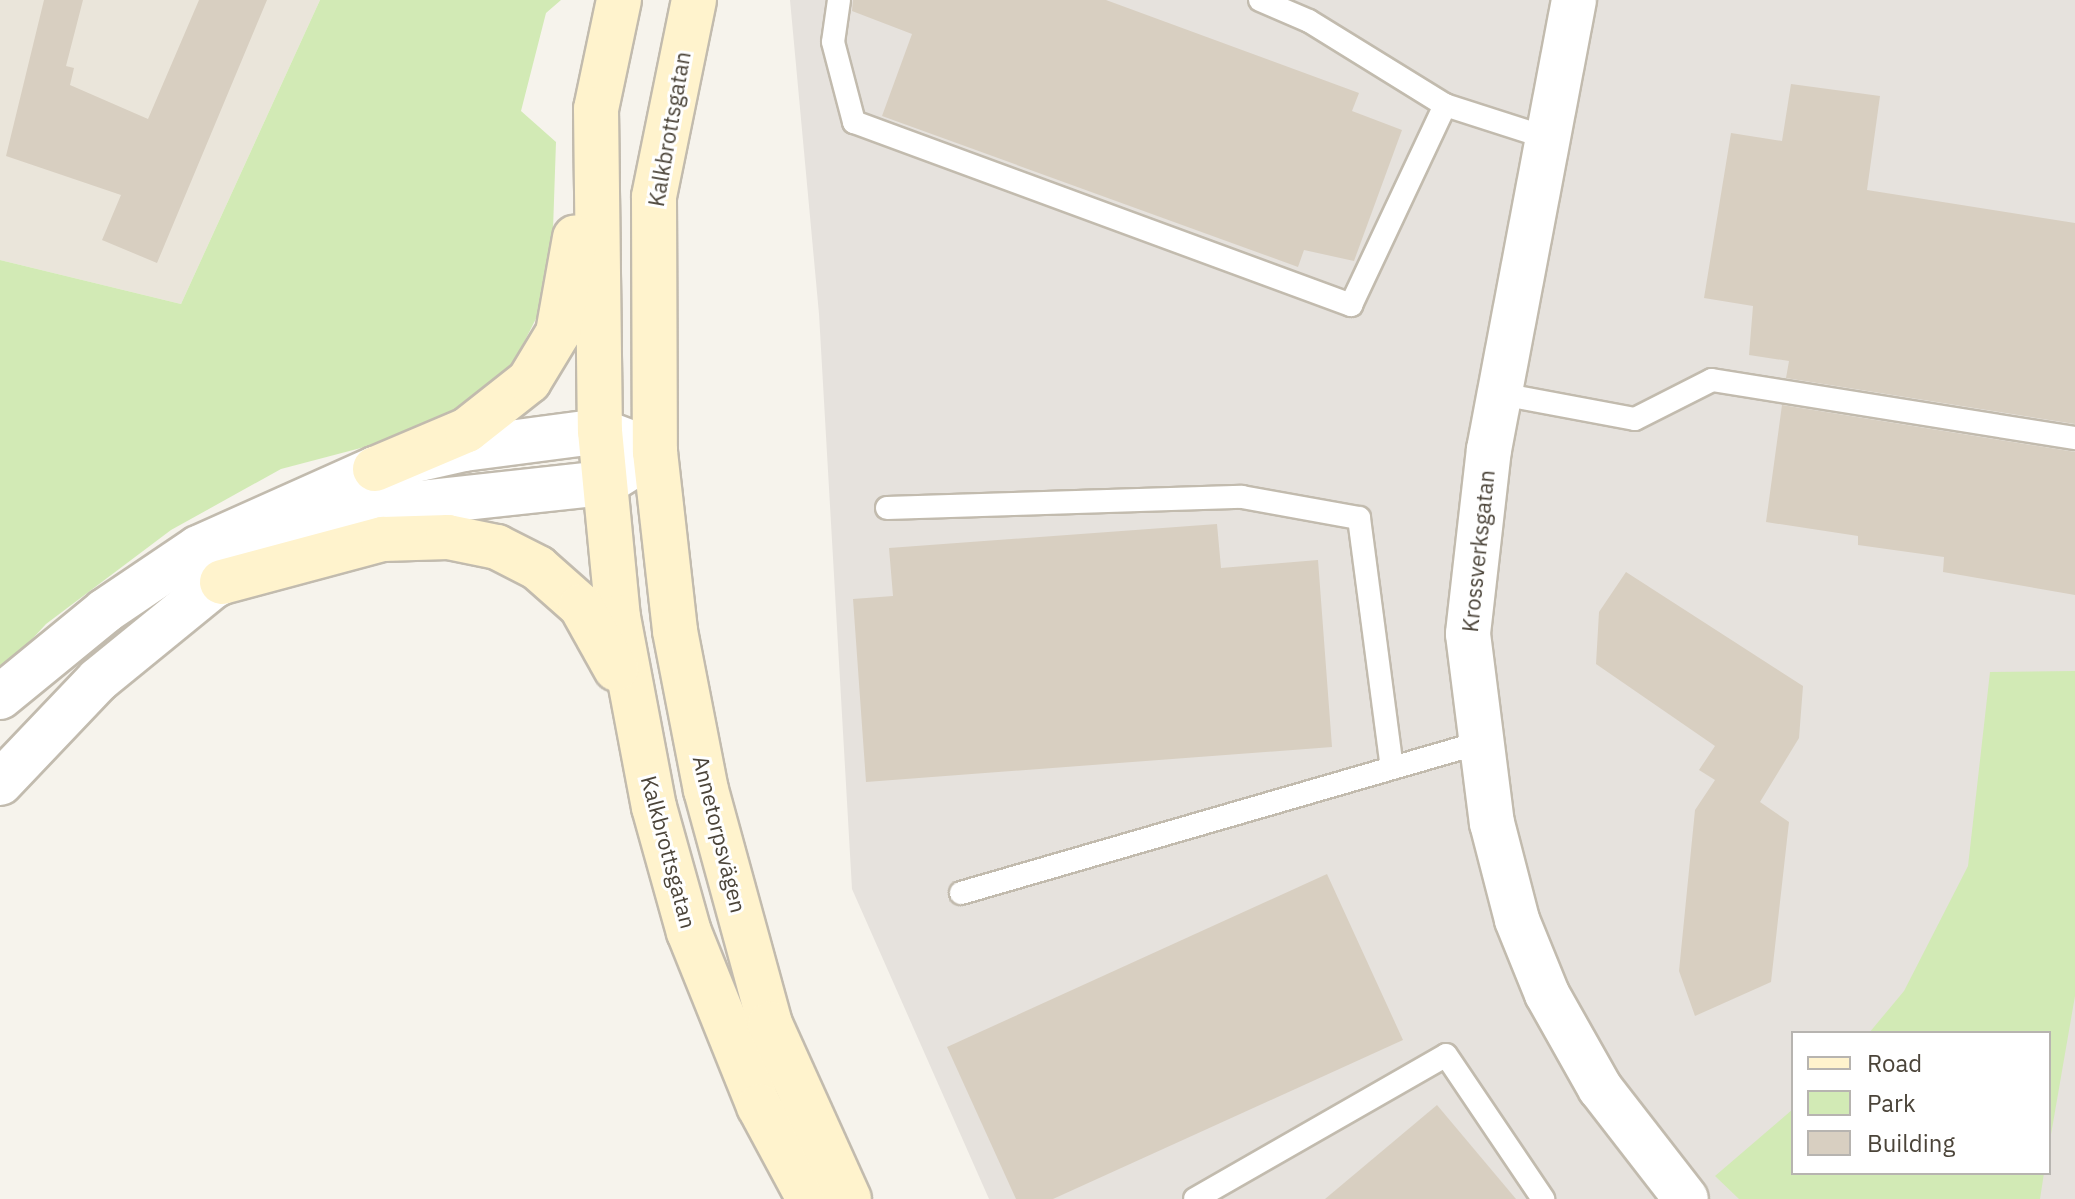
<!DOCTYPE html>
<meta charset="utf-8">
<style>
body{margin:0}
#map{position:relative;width:2075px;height:1199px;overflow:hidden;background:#f6f3ec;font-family:"IBM Plex Sans",sans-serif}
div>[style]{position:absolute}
.residential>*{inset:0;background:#eae5da}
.industrial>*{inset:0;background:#e6e2dd}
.green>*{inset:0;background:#d2eab5}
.building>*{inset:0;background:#d8cfc1}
.roads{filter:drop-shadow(2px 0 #c2bbae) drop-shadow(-2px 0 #c2bbae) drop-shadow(0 2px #c2bbae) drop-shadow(0 -2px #c2bbae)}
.service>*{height:22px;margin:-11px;padding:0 11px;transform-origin:11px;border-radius:11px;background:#fff}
.minor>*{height:44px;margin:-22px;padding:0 22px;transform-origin:22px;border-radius:22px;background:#fff}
.tertiary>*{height:44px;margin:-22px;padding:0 22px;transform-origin:22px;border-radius:22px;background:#fff}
.secondary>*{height:44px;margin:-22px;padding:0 22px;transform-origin:22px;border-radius:22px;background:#fff3cd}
span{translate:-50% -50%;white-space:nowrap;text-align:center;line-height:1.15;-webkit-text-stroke:6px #fff;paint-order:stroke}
.street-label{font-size:22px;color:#4b4439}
.legend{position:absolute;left:1791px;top:1031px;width:260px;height:144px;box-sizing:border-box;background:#fff;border:2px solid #b7b4b0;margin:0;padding:10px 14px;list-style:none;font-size:24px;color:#4b4439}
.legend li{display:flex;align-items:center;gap:16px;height:40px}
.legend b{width:40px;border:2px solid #b7b4b0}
</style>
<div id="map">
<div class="residential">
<div style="clip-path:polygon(0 0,320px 0,181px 304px,0 260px)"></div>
</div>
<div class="industrial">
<div style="clip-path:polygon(evenodd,790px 0,2075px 0,2075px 1199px,989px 1199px,852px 889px,819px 314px,790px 0,1793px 1033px,2049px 1033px,2049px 1173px,1793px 1173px,1793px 1033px)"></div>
</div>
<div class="green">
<div style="clip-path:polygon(320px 0,561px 0,546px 13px,521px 111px,556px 142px,551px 289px,513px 364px,455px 413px,376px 444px,281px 469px,171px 530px,46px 624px,0 674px,0 260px,181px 304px)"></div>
<div style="clip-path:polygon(2075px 671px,2075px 996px,2049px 1146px,2049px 1033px,1869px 1033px,1904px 991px,1968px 866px,1990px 672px)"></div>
<div style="clip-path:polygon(1793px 1109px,1793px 1173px,2044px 1173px,2040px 1199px,1739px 1199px,1715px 1176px)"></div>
</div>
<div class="building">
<div style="clip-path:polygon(44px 0,83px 0,66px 66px,74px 68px,70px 85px,148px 119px,199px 0,267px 0,157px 263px,102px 240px,121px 195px,6px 156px)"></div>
<div style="clip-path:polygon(853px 0,1106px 0,1359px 93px,1352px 111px,1402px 130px,1354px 261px,1304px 250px,1298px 267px,882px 116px,912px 34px,852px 11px)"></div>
<div style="clip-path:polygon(1791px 84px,1880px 96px,1867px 190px,2075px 223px,2075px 424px,1786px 378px,1789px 361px,1749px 355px,1753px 306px,1704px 298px,1731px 133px,1782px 141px)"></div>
<div style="clip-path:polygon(1782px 405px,2075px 452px,2075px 595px,1943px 572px,1944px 557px,1858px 545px,1858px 536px,1766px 522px)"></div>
<div style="clip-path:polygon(1217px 524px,1221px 568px,1318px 560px,1332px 747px,866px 782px,853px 599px,893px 596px,889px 548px)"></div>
<div style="clip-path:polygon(1626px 572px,1803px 686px,1799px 738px,1760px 802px,1789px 822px,1771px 982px,1695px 1016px,1679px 971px,1695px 810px,1715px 780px,1699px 770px,1715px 746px,1596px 664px,1599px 612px)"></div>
<div style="clip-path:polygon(1327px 874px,1403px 1040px,1053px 1199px,1016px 1199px,947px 1047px)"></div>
<div style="clip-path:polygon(1437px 1105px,1516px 1199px,1325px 1199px)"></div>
</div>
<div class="roads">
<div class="service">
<div style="left:839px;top:0;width:42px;rotate:98.1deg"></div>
<div style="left:833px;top:42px;width:83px;rotate:75.3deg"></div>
<div style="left:854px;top:122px;width:530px;rotate:20.21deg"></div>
<div style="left:1351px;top:305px;width:221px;rotate:-64.8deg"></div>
<div style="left:1260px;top:0;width:53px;rotate:23.2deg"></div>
<div style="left:1309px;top:21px;width:160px;rotate:31.7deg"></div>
<div style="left:1445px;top:105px;width:108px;rotate:17.8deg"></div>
<div style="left:1501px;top:394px;width:136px;rotate:10.6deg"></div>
<div style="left:1635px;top:419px;width:86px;rotate:-26.9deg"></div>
<div style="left:1712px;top:380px;width:368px;rotate:9.1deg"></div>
<div style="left:887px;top:508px;width:355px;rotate:-1.8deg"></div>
<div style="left:1242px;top:497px;width:119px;rotate:10.2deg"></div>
<div style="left:1359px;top:518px;width:252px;rotate:82.5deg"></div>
<div style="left:961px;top:893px;width:539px;rotate:-16.15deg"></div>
<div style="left:1195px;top:1199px;width:289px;rotate:-29.8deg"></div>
<div style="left:1446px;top:1055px;width:174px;rotate:56deg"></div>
</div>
<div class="minor">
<div style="left:1574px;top:0;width:457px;rotate:100.7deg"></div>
<div style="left:1489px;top:449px;width:186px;rotate:96.5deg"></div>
<div style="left:1468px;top:634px;width:191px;rotate:82.8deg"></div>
<div style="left:1492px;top:823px;width:100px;rotate:75.5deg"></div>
<div style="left:1517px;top:920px;width:80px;rotate:67.9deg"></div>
<div style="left:1547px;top:994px;width:108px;rotate:60.6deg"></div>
<div style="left:1600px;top:1088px;width:140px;rotate:52.2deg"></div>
</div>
<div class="tertiary">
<div style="left:0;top:697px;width:136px;rotate:-39.3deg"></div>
<div style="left:105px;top:611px;width:112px;rotate:-34.1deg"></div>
<div style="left:198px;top:548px;width:194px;rotate:-24.1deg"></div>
<div style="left:375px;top:469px;width:91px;rotate:-12.7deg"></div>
<div style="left:464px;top:449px;width:137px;rotate:-7.5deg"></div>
<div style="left:600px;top:431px;width:36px;rotate:21deg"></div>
<div style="left:0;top:783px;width:142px;rotate:-46.4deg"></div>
<div style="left:98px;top:680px;width:147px;rotate:-39.2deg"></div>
<div style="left:212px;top:587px;width:141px;rotate:-26.9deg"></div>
<div style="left:338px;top:523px;width:57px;rotate:-17.5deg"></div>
<div style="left:392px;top:506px;width:214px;rotate:-6.2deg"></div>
<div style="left:605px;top:483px;width:59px;rotate:-31.8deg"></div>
</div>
<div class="secondary">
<div style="left:619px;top:0;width:111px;rotate:101.9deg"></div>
<div style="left:596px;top:109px;width:322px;rotate:89.3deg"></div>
<div style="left:600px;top:431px;width:187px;rotate:84.5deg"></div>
<div style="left:618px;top:617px;width:193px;rotate:79.3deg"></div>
<div style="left:654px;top:807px;width:130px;rotate:74.4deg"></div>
<div style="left:689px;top:932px;width:188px;rotate:68.1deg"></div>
<div style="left:759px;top:1106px;width:106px;rotate:61.7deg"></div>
<div style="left:694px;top:0;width:201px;rotate:101.5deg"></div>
<div style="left:654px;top:197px;width:255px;rotate:89.8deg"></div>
<div style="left:655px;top:452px;width:180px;rotate:83.6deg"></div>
<div style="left:675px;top:631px;width:162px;rotate:79deg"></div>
<div style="left:706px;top:790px;width:243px;rotate:74.7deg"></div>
<div style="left:770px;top:1024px;width:192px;rotate:65.7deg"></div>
<div style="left:375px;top:469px;width:100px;rotate:-23deg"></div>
<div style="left:467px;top:430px;width:79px;rotate:-38.3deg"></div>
<div style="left:529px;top:381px;width:56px;rotate:-58.9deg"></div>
<div style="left:558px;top:333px;width:97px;rotate:-79.9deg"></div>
<div style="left:222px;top:582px;width:167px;rotate:-15deg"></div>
<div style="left:383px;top:539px;width:65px;rotate:-1.8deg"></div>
<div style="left:448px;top:537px;width:50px;rotate:11.5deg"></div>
<div style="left:497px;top:547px;width:46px;rotate:27.1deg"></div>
<div style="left:538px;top:568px;width:57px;rotate:41.5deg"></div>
<div style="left:581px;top:606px;width:72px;rotate:60.9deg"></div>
</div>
</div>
<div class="street-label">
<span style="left:669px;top:129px;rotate:-80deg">Kalkbrottsgatan</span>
<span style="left:1478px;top:551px;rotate:-84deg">Krossverksgatan</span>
<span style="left:720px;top:834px;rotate:76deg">Annetorpsvägen</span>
<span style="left:669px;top:852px;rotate:75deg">Kalkbrottsgatan</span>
</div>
<ul class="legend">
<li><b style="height:10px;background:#fff3cd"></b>Road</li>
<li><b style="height:22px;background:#d2eab5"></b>Park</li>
<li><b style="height:22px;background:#d8cfc1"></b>Building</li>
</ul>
</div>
